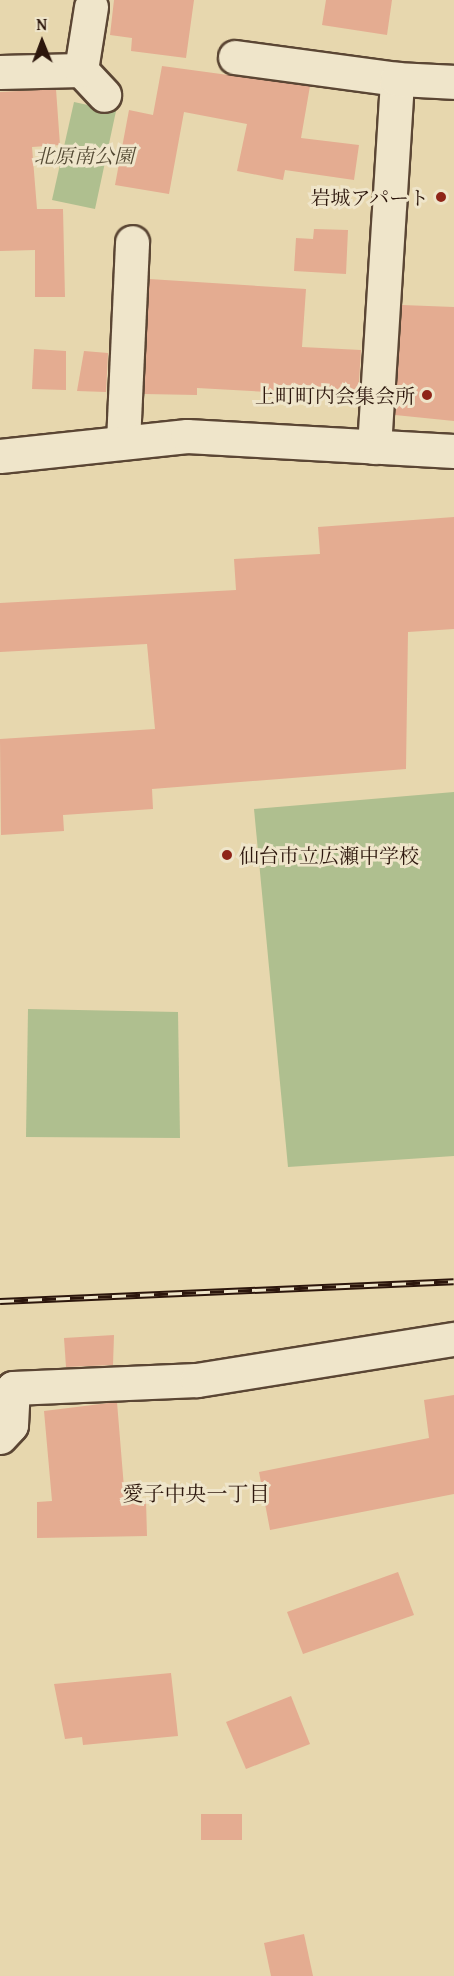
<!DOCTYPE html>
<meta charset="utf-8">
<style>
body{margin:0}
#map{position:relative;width:454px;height:1976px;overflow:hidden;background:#e7d7ae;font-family:"Gentium Book Plus","Noto Serif JP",serif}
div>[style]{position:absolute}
.green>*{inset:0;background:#afbf8f}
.building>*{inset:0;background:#e4ac91}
.roads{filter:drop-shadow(2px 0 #5b4634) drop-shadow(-2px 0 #5b4634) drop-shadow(0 2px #5b4634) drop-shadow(0 -2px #5b4634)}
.minor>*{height:33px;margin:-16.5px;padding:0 16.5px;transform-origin:16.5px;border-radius:16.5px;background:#efe5ca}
.rail>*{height:7px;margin-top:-3.5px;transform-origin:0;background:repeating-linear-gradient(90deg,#efe5ca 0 14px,#2c160c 0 28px);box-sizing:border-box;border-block:2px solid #2c160c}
.dots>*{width:16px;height:16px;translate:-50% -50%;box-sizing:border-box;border:3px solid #efe5ca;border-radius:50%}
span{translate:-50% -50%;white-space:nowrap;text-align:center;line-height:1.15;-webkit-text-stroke:6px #efe5ca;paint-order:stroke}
.park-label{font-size:20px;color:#534933;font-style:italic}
.poi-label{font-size:20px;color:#2c160c}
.right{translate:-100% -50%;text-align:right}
.left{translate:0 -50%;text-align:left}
.neighbourhood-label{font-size:21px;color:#2c160c}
.north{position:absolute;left:12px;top:12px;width:60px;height:60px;-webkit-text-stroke:4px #efe5ca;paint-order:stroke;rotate:359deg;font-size:16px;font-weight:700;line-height:24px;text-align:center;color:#2c160c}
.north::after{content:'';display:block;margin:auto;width:21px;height:27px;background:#2c160c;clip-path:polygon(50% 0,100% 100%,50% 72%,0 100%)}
</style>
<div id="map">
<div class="green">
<div style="clip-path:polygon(74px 102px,116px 111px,95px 209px,52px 200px)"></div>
<div style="clip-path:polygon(454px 792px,454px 1156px,288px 1167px,254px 809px)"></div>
<div style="clip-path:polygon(28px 1009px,178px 1012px,180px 1138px,26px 1137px)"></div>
</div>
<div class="building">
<div style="clip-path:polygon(114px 0,194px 0,186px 58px,131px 51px,132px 38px,110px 35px)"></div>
<div style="clip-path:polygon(326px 0,392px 0,387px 35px,322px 25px)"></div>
<div style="clip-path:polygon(162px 66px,310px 86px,301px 138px,359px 145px,354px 180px,285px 170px,283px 180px,237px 171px,247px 124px,184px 112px,169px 194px,115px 185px,129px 110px,153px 115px)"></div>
<div style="clip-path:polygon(56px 89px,60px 145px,32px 147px,37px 209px,63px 209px,65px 297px,35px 297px,35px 250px,0 251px,0 92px)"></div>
<div style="clip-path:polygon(314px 229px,348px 230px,346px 274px,294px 271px,296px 238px,313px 239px)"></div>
<div style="clip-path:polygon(149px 279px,306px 289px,302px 347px,361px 350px,358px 397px,197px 388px,197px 395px,144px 394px)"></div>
<div style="clip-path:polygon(402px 305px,454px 307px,454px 421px,395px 415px)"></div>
<div style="clip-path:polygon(34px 349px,66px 351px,66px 390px,32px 389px)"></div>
<div style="clip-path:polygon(84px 351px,108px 353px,106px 392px,77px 391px)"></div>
<div style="clip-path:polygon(454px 517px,454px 629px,408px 632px,406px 769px,152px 789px,153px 809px,63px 815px,64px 831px,1px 835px,0 739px,155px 729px,147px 644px,0 652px,0 603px,236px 590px,234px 559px,320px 554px,318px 527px)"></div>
<div style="clip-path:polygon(114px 1335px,113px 1365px,66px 1367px,64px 1338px)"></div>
<div style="clip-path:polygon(454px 1395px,454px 1494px,270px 1530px,259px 1472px,429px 1438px,424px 1400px)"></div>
<div style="clip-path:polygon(117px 1402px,125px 1500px,146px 1500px,147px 1536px,37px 1538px,37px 1502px,52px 1501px,44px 1411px)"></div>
<div style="clip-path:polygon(398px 1572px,414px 1615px,303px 1654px,287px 1612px)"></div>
<div style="clip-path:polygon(171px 1673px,178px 1736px,83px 1745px,82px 1737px,65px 1739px,54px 1684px)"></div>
<div style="clip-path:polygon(291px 1696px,310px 1744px,246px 1769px,226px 1722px)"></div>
<div style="clip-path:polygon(201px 1814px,242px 1814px,242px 1840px,201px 1840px)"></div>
<div style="clip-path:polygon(304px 1934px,313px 1976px,271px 1976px,264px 1943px)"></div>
</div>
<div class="roads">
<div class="minor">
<div style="left:235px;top:57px;width:163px;rotate:7.7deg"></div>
<div style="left:81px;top:70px;width:34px;rotate:47deg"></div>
<div style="left:0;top:72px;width:81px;rotate:-1.4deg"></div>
<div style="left:81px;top:70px;width:64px;rotate:-81deg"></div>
<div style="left:123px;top:442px;width:200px;rotate:-87.4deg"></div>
<div style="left:374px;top:447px;width:369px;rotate:-86.4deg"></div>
<div style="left:397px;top:79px;width:57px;rotate:3deg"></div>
<div style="left:0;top:456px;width:188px;rotate:-6.1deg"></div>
<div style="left:187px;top:436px;width:267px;rotate:3.2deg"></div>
<div style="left:0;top:1437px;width:16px;rotate:-47deg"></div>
<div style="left:11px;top:1425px;width:37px;rotate:-87deg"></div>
<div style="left:13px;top:1388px;width:184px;rotate:-2.5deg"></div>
<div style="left:197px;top:1380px;width:260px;rotate:-9.1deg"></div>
</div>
</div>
<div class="rail">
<div style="left:0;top:1301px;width:454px;rotate:-2.5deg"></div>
</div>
<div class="dots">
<div style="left:441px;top:197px;background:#8f2418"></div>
<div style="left:427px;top:395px;background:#8f2418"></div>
<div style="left:227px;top:855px;background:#8f2418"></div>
</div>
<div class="park-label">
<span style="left:84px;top:155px">北原南公園</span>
</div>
<div class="poi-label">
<span class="right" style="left:429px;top:197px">岩城アパート</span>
<span class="right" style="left:415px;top:395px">上町町内会集会所</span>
<span class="left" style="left:239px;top:855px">仙台市立広瀬中学校</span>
</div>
<div class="neighbourhood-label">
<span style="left:196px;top:1494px">愛子中央一丁目</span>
</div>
<div class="north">N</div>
</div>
